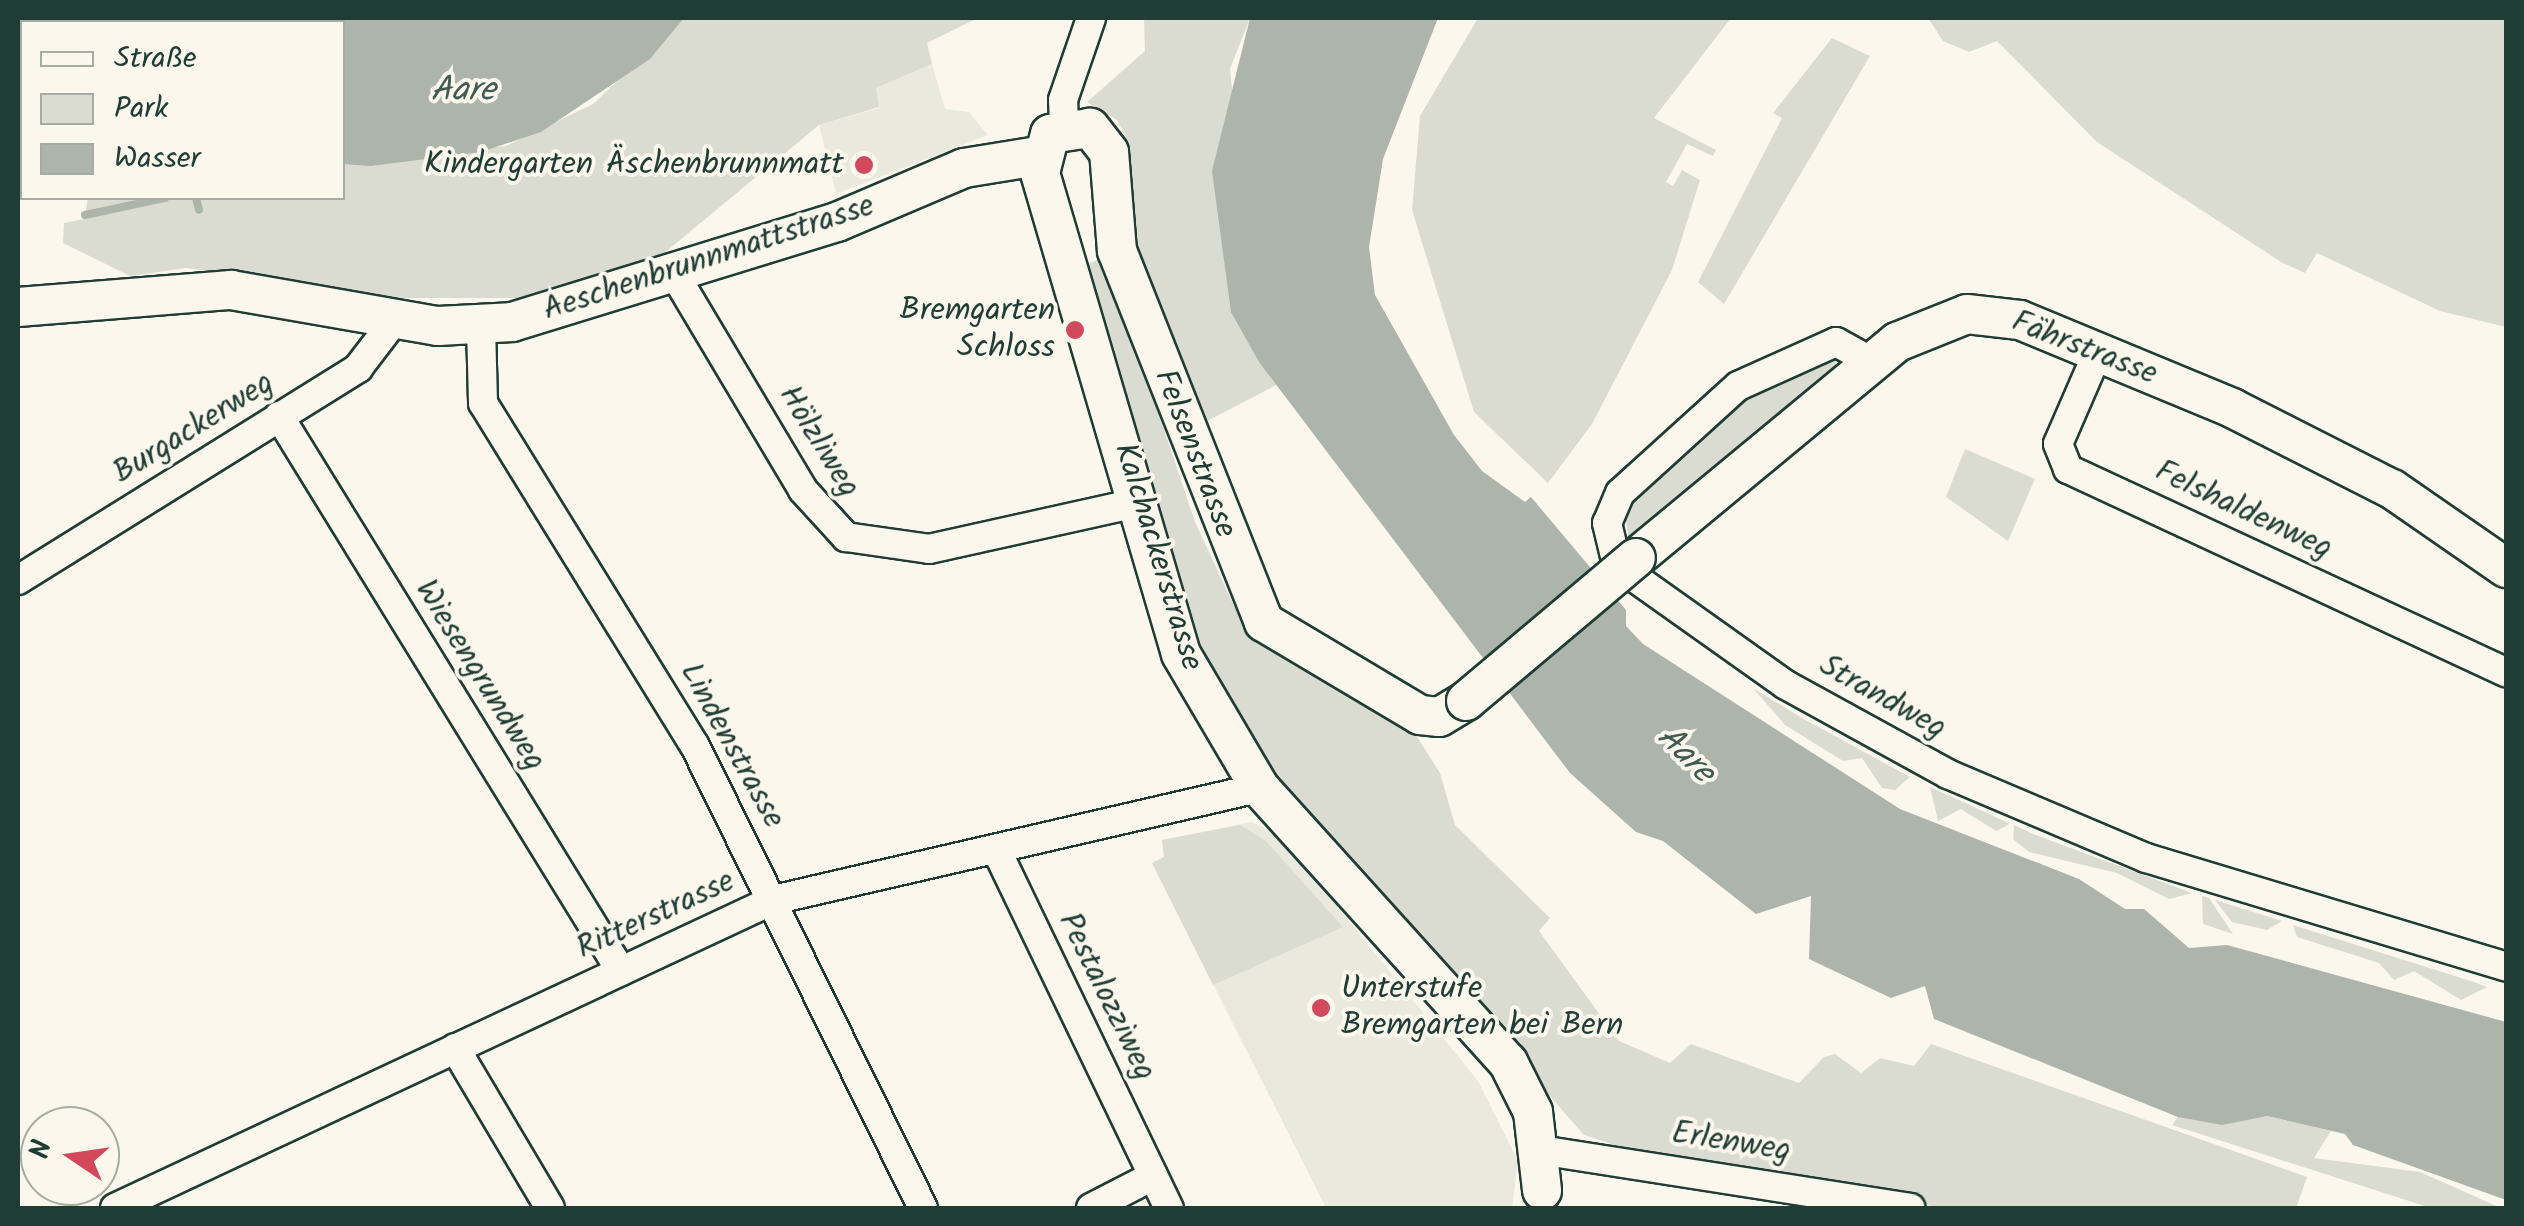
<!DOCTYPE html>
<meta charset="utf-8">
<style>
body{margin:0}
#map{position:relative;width:2524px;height:1226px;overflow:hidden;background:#fbf7ec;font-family:Kalam,sans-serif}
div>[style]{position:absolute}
.built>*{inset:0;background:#eae9de}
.green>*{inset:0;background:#dbdcd1}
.water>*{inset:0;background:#adb4aa}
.stream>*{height:8px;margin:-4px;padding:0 4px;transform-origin:4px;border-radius:4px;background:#adb4aa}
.roads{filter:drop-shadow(2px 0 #1f3d34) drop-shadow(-2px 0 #1f3d34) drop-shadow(0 2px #1f3d34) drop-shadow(0 -2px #1f3d34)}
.street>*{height:28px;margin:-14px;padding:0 14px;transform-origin:14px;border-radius:14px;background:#fbf7ec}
.secondary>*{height:38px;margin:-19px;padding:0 19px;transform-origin:19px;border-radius:19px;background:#fbf7ec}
.bridges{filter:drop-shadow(2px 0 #1f3d34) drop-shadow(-2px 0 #1f3d34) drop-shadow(0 2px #1f3d34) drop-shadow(0 -2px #1f3d34)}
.secondary-bridge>*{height:38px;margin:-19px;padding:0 19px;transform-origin:19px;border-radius:19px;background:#fbf7ec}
.dots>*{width:28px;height:28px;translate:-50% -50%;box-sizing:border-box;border:5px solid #fbf7ec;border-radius:50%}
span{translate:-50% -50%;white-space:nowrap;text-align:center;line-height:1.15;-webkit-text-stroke:8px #fbf7ec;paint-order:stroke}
.poi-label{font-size:32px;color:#1f3d34}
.right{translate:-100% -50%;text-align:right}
.left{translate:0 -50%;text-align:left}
.street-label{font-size:32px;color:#1f3d34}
.water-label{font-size:35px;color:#425b52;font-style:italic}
.frame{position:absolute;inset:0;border:20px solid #1f3d34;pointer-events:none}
.legend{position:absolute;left:20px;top:20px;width:325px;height:180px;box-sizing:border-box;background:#fbf7ec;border:2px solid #a3ada2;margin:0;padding:12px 18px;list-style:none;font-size:30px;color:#1f3d34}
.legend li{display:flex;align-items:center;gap:20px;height:50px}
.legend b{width:50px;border:2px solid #a3ada2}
.north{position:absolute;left:20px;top:1106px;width:100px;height:100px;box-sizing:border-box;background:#fbf7ec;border:2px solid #a3ada2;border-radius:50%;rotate:283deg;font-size:28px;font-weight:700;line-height:40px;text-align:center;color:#1f3d34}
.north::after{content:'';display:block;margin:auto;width:35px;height:45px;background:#d1495b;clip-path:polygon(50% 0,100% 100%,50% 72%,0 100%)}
</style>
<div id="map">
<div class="built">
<div style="clip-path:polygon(932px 64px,945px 109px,969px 112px,988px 135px,836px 194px,819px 125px,879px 108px,876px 88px)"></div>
<div style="clip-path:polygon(1251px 822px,1269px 830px,1337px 906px,1478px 1081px,1518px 1161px,1512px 1208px,1326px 1208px,1152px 863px,1164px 857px,1162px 840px)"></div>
</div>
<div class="green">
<div style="clip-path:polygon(684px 18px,978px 18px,927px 43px,932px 64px,876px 88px,879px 107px,819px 125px,657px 259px,542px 298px,402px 298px,186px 268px,130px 276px,63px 243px,64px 223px,84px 219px,88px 198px,342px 198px,343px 164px,506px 146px,593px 104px)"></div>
<div style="clip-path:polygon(1144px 18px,1250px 18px,1230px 69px,1259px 362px,1278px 384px,1194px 428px,1127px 248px,1129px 143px,1117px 120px,1087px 102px,1145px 51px)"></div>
<div style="clip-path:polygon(1478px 18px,1731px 18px,1654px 118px,1716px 150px,1713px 156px,1687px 144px,1666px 182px,1673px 186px,1682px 170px,1700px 180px,1672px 270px,1592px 424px,1548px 483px,1474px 412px,1412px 210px,1420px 116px)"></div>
<div style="clip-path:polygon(1928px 18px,2506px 18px,2506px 327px,2440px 311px,2317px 253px,2305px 273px,2281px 262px,2097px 142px,1997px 41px,1969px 52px,1943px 41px)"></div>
<div style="clip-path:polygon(1832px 38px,1870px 56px,1724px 304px,1698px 282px,1782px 118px,1773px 113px)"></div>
<div style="clip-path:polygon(1106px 256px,1195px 522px,1236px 610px,1264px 644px,1414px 732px,1440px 773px,1455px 825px,1550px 918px,1539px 931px,1619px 1041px,1670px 1063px,1691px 1044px,1799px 1083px,1824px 1057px,1835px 1054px,1861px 1073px,1880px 1058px,1914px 1066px,1931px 1044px,2307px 1177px,2296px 1208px,1943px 1208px,1648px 1156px,1584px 1135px,1275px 784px,1206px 671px,1084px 266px)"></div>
<div style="clip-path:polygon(1838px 350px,1835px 366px,1629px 542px,1624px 507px,1730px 405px)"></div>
<div style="clip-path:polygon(1965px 449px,2035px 479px,2008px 541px,1946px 497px)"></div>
<div style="clip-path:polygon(1753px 688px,1802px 718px,1910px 777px,1895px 790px,1882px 788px,1862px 758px,1843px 761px,1785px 725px)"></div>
<div style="clip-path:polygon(1930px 787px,1972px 806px,2010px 824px,1996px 831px,1961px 809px,1938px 821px)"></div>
<div style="clip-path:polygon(1240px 825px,1266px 841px,1343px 927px,1213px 985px,1152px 863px,1164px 857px,1162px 840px)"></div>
<div style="clip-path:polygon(2014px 825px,2033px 834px,2192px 893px,2169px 899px,2117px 873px,2029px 852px,2013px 839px)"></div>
<div style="clip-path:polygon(2202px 896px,2209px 898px,2233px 934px,2203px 924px)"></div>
<div style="clip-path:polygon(2215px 900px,2282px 921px,2267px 930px,2232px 922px)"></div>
<div style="clip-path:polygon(2293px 925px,2474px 982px,2487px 987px,2461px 1000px,2414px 971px,2394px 980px,2379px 963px,2297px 937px)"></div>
<div style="clip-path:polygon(2267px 1116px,2331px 1131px,2314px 1158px,2420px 1172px,2501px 1208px,2431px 1208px,2172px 1125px,2178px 1117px)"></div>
</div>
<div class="water">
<div style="clip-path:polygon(18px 18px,684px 18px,650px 59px,541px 132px,481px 152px,371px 166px,343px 164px,342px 22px,22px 22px,22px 136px)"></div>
<div style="clip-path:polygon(1250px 18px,1438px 18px,1383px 159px,1369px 247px,1375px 295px,1454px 435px,1482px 471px,1525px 502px,1531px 497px,1626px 610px,1626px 626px,1643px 644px,1900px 809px,2079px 879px,2125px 909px,2144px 909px,2189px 948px,2227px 945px,2506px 1022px,2506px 1200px,2353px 1145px,2345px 1134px,2267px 1116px,2222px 1125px,2178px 1117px,1934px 1019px,1925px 986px,1891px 998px,1809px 959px,1811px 896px,1756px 914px,1663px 841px,1636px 832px,1570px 773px,1259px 362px,1231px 312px,1212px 171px)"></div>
</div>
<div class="stream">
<div style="left:196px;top:198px;width:12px;rotate:76deg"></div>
<div style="left:85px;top:215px;width:82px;rotate:-12deg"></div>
</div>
<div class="roads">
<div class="street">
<div style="left:1064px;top:126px;width:26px;rotate:-92deg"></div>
<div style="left:1063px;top:100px;width:87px;rotate:-71.1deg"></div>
<div style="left:675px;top:275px;width:250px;rotate:59.2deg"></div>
<div style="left:803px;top:490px;width:64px;rotate:47.5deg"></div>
<div style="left:846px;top:537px;width:84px;rotate:8.2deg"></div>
<div style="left:929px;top:549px;width:217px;rotate:-12.5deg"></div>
<div style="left:481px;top:326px;width:77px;rotate:88.5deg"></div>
<div style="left:483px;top:403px;width:403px;rotate:58.3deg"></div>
<div style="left:695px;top:746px;width:515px;rotate:63.73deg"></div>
<div style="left:2098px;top:352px;width:100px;rotate:113.5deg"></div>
<div style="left:2058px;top:444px;width:27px;rotate:68deg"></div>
<div style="left:2068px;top:469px;width:483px;rotate:24.9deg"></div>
<div style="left:1872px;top:362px;width:41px;rotate:-150.9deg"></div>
<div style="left:1836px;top:342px;width:107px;rotate:155.8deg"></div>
<div style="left:1738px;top:386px;width:159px;rotate:137.8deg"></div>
<div style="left:1620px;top:493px;width:33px;rotate:113deg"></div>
<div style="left:1607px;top:523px;width:43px;rotate:76.6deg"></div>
<div style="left:1617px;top:565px;width:207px;rotate:35.4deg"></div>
<div style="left:1786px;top:685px;width:185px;rotate:28.8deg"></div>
<div style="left:1948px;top:774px;width:215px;rotate:23deg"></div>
<div style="left:2146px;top:858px;width:376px;rotate:16.8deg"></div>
<div style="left:279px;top:416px;width:652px;rotate:58.36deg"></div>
<div style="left:18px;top:580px;width:401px;rotate:-31.9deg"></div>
<div style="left:358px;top:368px;width:59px;rotate:-52.5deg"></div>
<div style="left:996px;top:849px;width:399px;rotate:64.3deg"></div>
<div style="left:455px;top:1048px;width:186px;rotate:59.3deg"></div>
<div style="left:1540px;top:1150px;width:375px;rotate:8.9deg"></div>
<div style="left:115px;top:1208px;width:727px;rotate:-25.08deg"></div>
<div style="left:773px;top:900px;width:500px;rotate:-13deg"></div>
<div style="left:1091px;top:1208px;width:70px;rotate:-27.3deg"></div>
</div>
<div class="secondary">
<div style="left:18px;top:307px;width:214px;rotate:-4.6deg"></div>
<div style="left:231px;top:290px;width:210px;rotate:9.9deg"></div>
<div style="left:438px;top:326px;width:74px;rotate:-3.1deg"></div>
<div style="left:512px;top:322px;width:340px;rotate:-17.1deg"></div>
<div style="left:837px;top:222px;width:138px;rotate:-23deg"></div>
<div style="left:964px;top:168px;width:75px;rotate:-9.2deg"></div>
<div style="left:1636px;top:558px;width:339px;rotate:-39.6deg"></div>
<div style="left:1897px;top:342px;width:75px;rotate:-21.8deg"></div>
<div style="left:1967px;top:314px;width:53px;rotate:6.5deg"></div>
<div style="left:2020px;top:320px;width:230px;rotate:22.5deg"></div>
<div style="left:2232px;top:408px;width:179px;rotate:26.9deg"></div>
<div style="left:2392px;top:489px;width:139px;rotate:34.7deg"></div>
<div style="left:1466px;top:701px;width:31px;rotate:149deg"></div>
<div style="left:1439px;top:717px;width:19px;rotate:-174deg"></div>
<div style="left:1420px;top:715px;width:182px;rotate:-149.2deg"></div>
<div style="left:1264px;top:622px;width:399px;rotate:-111.6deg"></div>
<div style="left:1117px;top:251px;width:99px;rotate:-94.6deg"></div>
<div style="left:1109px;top:152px;width:31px;rotate:-128deg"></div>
<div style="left:1090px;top:128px;width:40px;rotate:171.5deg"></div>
<div style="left:1050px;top:134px;width:40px;rotate:104.4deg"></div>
<div style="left:1040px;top:173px;width:501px;rotate:73.66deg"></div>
<div style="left:1181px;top:654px;width:156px;rotate:59.5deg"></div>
<div style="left:1260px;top:788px;width:370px;rotate:47.9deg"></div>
<div style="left:1508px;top:1062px;width:56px;rotate:63.4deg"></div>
<div style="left:1533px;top:1112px;width:79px;rotate:83.4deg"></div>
</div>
</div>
<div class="bridges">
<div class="secondary-bridge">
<div style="left:1466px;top:701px;width:222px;rotate:-40.1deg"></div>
</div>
</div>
<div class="dots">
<div style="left:864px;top:165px;background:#d1495b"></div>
<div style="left:1075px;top:330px;background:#d1495b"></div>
<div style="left:1321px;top:1008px;background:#d1495b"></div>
</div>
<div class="poi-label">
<span class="right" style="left:844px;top:165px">Kindergarten Äschenbrunnmatt</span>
<span class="right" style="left:1055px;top:330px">Bremgarten<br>Schloss</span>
<span class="left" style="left:1341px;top:1008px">Unterstufe<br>Bremgarten bei Bern</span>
</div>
<div class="street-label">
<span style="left:709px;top:259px;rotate:-18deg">Aeschenbrunnmattstrasse</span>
<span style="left:2084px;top:349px;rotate:21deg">Fährstrasse</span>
<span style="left:194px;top:429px;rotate:-32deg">Burgackerweg</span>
<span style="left:818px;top:442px;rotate:58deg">Hölzliweg</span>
<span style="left:1194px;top:454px;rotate:69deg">Felsenstrasse</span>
<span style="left:2243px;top:511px;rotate:25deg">Felshaldenweg</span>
<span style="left:1157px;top:557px;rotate:73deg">Kalchackerstrasse</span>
<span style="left:479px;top:676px;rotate:58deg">Wiesengrundweg</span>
<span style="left:1882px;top:698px;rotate:29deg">Strandweg</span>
<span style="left:731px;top:746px;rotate:61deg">Lindenstrasse</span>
<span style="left:656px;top:916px;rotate:-25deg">Ritterstrasse</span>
<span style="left:1106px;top:997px;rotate:64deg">Pestalozziweg</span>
<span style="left:1731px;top:1143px;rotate:9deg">Erlenweg</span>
</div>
<div class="water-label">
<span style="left:463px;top:91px">Aare</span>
<span style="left:1685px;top:755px;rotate:45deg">Aare</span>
</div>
<div class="frame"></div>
<ul class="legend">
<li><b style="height:12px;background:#fbf7ec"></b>Straße</li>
<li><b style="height:28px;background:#dbdcd1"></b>Park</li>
<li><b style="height:28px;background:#adb4aa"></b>Wasser</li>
</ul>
<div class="north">N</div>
</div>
